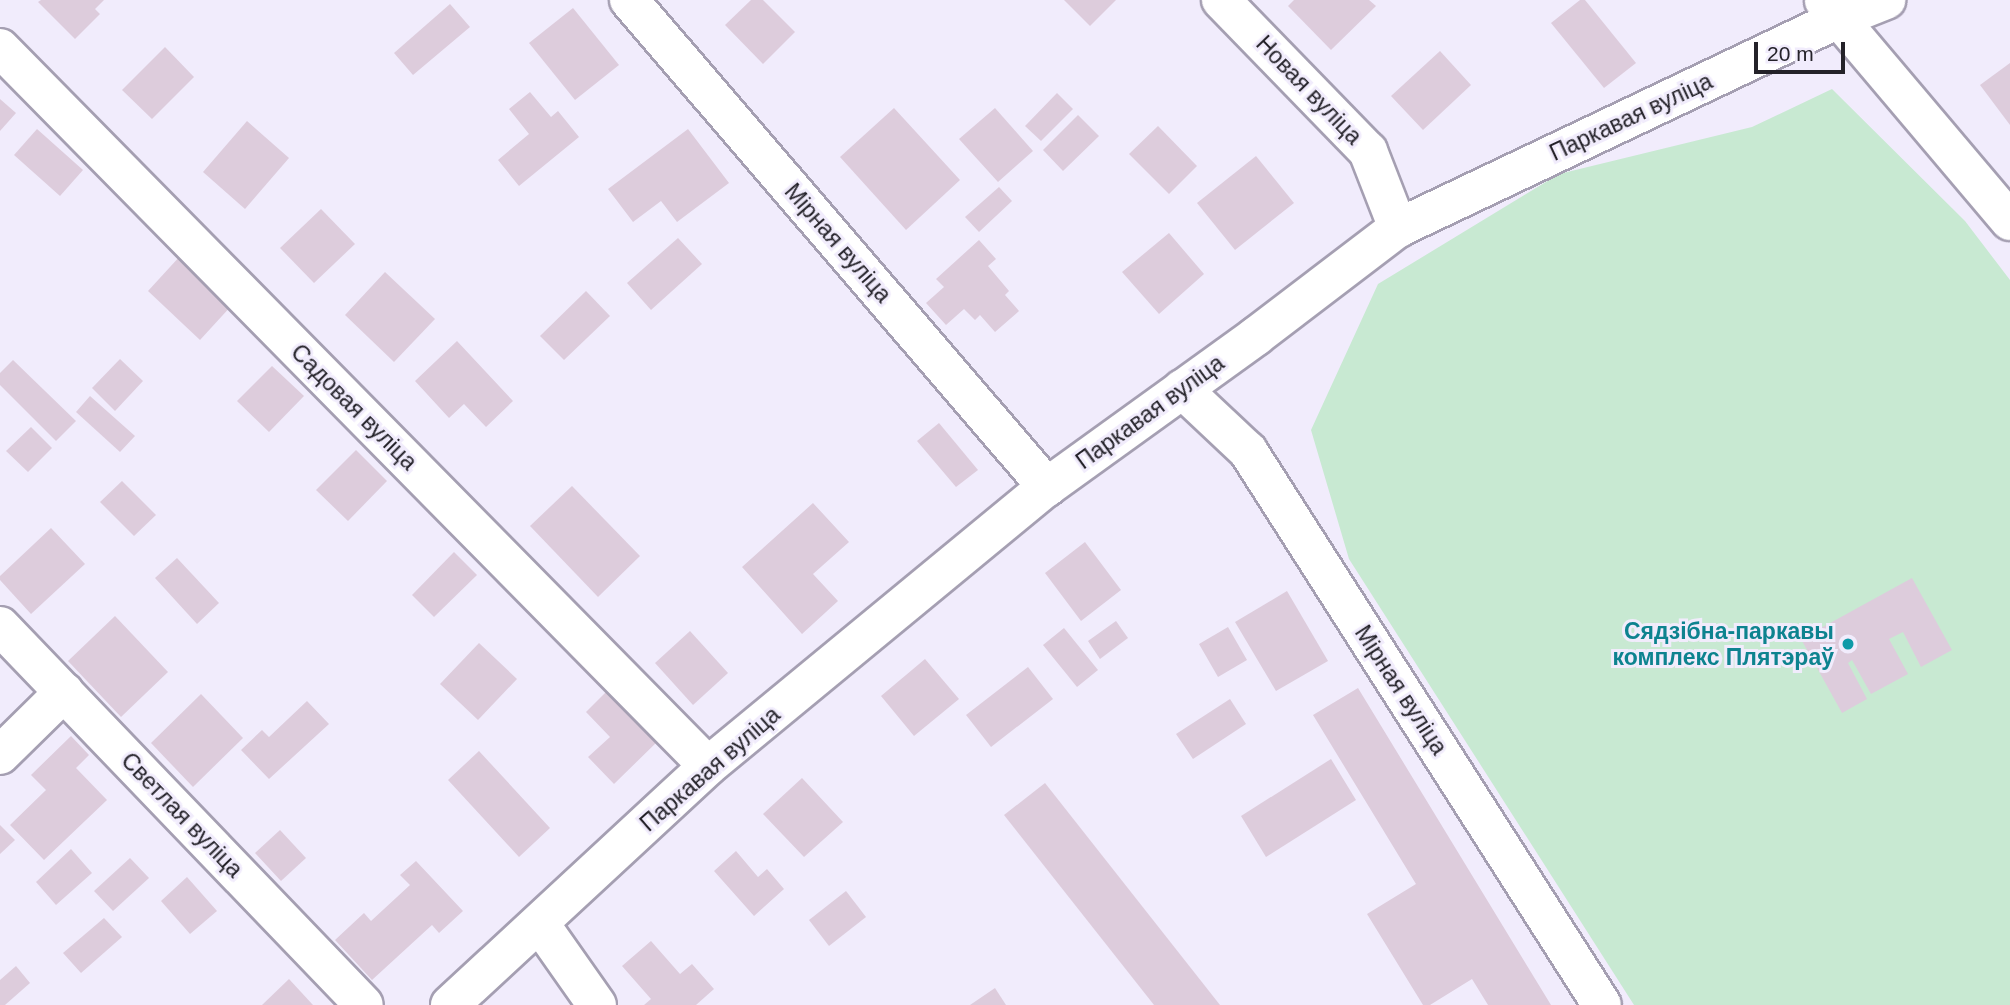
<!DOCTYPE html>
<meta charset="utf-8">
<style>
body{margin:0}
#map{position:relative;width:2010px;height:1005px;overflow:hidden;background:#f1ecfc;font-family:Arial,sans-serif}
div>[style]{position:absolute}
.green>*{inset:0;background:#c8e9d2}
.building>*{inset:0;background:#ddccdc}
.roads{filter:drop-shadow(2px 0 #a59fb2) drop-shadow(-2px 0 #a59fb2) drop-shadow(0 2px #a59fb2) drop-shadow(0 -2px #a59fb2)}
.minor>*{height:38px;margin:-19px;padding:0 19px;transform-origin:19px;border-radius:19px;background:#fff}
.dots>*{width:19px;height:19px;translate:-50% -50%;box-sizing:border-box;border:4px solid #f1ecfc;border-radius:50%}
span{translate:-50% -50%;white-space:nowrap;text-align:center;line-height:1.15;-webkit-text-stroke:6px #f1ecfc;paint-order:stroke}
.street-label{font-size:23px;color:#242229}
.culture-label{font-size:23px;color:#0d838f;font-weight:700}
.right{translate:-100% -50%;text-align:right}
.scale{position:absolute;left:1754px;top:42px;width:91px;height:32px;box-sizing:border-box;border:4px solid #242229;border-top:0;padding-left:9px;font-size:21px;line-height:24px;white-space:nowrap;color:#242229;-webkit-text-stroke:5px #f1ecfc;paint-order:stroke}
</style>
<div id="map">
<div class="green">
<div style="clip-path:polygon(1832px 89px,1965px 221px,2010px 280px,2010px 1005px,1634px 1005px,1349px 559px,1311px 430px,1378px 284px,1559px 174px,1752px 127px)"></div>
</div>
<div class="building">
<div style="clip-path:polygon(41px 0,104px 0,95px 9px,100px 14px,75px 39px,38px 2px)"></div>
<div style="clip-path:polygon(751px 0,763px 0,795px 32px,763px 64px,725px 25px)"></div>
<div style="clip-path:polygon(1064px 0,1116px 0,1090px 26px)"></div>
<div style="clip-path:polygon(1294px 0,1369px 0,1376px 6px,1331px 50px,1288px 6px)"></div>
<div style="clip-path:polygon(1580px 0,1585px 0,1636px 63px,1604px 88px,1551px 23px)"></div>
<div style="clip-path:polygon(450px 4px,470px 27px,413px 75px,394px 53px)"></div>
<div style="clip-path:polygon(573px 8px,619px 65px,575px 100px,529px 43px)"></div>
<div style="clip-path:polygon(165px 47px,194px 77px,152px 119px,122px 90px)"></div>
<div style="clip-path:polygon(1440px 51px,1471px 85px,1423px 130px,1391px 96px)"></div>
<div style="clip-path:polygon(2010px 63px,2010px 125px,1980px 85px)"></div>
<div style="clip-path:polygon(530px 92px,551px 117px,558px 111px,579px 137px,519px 186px,498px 160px,529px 134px,509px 109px)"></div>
<div style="clip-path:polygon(1057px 93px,1073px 109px,1041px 141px,1025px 126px)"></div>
<div style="clip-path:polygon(0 99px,16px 113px,0 131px)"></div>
<div style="clip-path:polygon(894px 108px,960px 180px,906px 230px,840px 157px)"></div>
<div style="clip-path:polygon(995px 108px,1033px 151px,998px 182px,959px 139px)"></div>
<div style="clip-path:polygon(1078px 115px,1099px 136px,1063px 171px,1043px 150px)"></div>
<div style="clip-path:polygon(247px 121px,289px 158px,245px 209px,203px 172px)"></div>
<div style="clip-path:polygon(1158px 126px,1197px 166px,1169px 194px,1129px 154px)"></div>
<div style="clip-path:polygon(37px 129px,83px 170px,60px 196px,14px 155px)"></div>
<div style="clip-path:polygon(688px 129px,729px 183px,677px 222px,661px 201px,633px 222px,608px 189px)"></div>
<div style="clip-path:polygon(1256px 156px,1294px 203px,1235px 250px,1197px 203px)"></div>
<div style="clip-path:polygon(999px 187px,1012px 201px,979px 232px,965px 217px)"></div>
<div style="clip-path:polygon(321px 209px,355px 244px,314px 283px,280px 248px)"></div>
<div style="clip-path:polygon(1169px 233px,1204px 274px,1159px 314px,1122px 272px)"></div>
<div style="clip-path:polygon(678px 238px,702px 264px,651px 310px,627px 283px)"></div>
<div style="clip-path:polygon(979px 240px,996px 259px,988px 266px,1009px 291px,1005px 295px,1019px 311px,995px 332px,980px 315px,975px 320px,964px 309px,946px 325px,926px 303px,944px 287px,936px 279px)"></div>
<div style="clip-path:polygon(181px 255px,233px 304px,200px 340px,148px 291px)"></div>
<div style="clip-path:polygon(385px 272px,435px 319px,394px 362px,345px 315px)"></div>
<div style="clip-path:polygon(586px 291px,610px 316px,564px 360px,540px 336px)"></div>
<div style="clip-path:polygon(457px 341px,513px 401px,486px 427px,464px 404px,449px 418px,415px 381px)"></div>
<div style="clip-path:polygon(120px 359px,143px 381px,115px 411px,92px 388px)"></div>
<div style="clip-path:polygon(13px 360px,76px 421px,56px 441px,0 385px,0 373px)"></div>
<div style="clip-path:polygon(272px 366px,304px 396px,269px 432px,237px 401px)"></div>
<div style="clip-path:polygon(90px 396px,135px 436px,120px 452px,76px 412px)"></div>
<div style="clip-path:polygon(939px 423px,978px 470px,956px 487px,917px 441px)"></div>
<div style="clip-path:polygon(31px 427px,52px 448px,28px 472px,6px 451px)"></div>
<div style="clip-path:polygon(356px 450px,387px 481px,348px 521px,316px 490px)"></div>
<div style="clip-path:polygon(122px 481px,156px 515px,134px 536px,100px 502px)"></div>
<div style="clip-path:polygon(572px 486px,640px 556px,598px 597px,530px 526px)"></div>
<div style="clip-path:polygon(813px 503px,849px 542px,813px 574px,838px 601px,802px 634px,742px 567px)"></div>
<div style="clip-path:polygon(51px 528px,85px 564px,31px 614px,0 580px,0 576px)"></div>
<div style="clip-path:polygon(1085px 542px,1121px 590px,1081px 621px,1045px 573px)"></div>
<div style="clip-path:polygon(454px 552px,477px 575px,434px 617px,412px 595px)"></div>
<div style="clip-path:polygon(177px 558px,219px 603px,197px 624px,155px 578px)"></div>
<div style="clip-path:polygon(1912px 578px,1952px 650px,1921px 667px,1903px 632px,1889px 639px,1908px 674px,1871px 694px,1852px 660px,1848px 663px,1867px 699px,1842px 713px,1801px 639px)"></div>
<div style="clip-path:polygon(1287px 591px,1328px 661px,1276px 691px,1235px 622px)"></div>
<div style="clip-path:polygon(115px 616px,168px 672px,121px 717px,68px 661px)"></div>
<div style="clip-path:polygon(1116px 621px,1128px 638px,1100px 659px,1088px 641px)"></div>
<div style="clip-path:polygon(1228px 627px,1247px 660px,1218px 677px,1199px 644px)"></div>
<div style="clip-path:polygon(1064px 628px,1098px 670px,1077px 687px,1043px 645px)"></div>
<div style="clip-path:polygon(690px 631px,728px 673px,693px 705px,655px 663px)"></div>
<div style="clip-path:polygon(479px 643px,517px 679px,478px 720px,440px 684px)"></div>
<div style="clip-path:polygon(925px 659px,959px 699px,914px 736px,881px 696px)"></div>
<div style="clip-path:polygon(1028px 667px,1053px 699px,991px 747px,966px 715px)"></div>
<div style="clip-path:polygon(611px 687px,660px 739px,614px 784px,588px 757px,610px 737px,586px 712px)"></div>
<div style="clip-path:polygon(1358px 688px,1551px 1005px,1488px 1005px,1472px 979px,1430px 1005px,1423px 1005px,1367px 914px,1416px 884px,1313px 715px)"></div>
<div style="clip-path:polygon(201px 694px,243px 738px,193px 787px,151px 743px)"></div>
<div style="clip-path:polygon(1230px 699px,1246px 724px,1193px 759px,1176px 734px)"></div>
<div style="clip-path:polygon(307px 701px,329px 724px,269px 779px,241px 750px,262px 730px,269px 737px)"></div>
<div style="clip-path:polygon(71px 736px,89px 755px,76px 768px,107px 800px,44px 860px,10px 825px,46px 790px,31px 775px)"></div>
<div style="clip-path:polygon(479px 751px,550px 828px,519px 857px,448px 780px)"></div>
<div style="clip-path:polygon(1331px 759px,1356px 800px,1266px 857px,1241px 816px)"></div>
<div style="clip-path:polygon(802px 778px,843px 822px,804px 857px,763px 814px)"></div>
<div style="clip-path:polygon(1045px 783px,1220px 1005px,1154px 1005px,1004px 815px)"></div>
<div style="clip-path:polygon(0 825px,15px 840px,0 854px)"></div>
<div style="clip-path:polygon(280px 830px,306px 858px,281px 881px,255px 853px)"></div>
<div style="clip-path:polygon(71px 849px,92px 873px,56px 905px,36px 882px)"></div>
<div style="clip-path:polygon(736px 851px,758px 877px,767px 869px,784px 889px,754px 916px,714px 871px)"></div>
<div style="clip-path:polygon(130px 858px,149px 878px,113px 911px,94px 891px)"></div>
<div style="clip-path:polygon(416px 861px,463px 911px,439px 933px,432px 925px,372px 980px,335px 940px,364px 913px,371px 921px,410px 885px,400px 875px)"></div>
<div style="clip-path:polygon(187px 877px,217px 911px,190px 934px,161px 901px)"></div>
<div style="clip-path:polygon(846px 891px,866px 917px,829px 946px,809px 920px)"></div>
<div style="clip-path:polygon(104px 918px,122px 937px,81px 973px,63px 953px)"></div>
<div style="clip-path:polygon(651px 941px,680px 974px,692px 964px,714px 989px,696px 1005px,644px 1005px,651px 999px,622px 966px)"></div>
<div style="clip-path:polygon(16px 966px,30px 983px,5px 1005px,0 1005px,0 980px)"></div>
<div style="clip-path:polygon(289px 979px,313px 1005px,262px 1005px)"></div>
<div style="clip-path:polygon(995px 988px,1006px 1005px,970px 1005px)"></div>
</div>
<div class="roads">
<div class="minor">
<div style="left:629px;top:0;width:642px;rotate:49.36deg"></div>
<div style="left:1221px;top:0;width:211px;rotate:45.8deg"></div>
<div style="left:1368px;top:151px;width:83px;rotate:68.7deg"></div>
<div style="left:1824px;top:1px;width:288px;rotate:49.8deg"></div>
<div style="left:0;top:48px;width:1008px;rotate:45.4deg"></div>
<div style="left:1182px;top:389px;width:91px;rotate:43.2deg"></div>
<div style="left:1248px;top:451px;width:657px;rotate:57.42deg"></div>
<div style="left:0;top:626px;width:525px;rotate:46.16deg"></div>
<div style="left:0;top:755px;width:90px;rotate:-44.5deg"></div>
<div style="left:540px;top:924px;width:99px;rotate:54.9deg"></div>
<div style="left:450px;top:1005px;width:352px;rotate:-42.8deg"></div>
<div style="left:708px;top:766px;width:439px;rotate:-39.5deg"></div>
<div style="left:1047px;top:487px;width:258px;rotate:-35.8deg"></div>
<div style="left:1256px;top:336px;width:178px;rotate:-37.3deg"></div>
<div style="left:1398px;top:228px;width:487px;rotate:-25.4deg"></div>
<div style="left:1838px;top:19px;width:52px;rotate:-21.6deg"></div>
</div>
</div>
<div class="dots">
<div style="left:1848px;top:644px;background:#0f9aa8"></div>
</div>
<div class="street-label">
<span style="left:1309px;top:90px;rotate:46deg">Новая вуліца</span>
<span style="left:1631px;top:117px;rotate:-25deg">Паркавая вуліца</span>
<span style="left:838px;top:243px;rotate:49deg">Мірная вуліца</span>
<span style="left:354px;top:407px;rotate:45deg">Садовая вуліца</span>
<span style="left:1150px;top:412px;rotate:-36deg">Паркавая вуліца</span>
<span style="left:1401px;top:690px;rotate:57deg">Мірная вуліца</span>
<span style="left:710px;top:769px;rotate:-41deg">Паркавая вуліца</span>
<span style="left:182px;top:815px;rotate:46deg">Светлая вуліца</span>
</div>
<div class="culture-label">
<span class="right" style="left:1834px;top:644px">Сядзібна-паркавы<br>комплекс Плятэраў</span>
</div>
<div class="scale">20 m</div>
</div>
